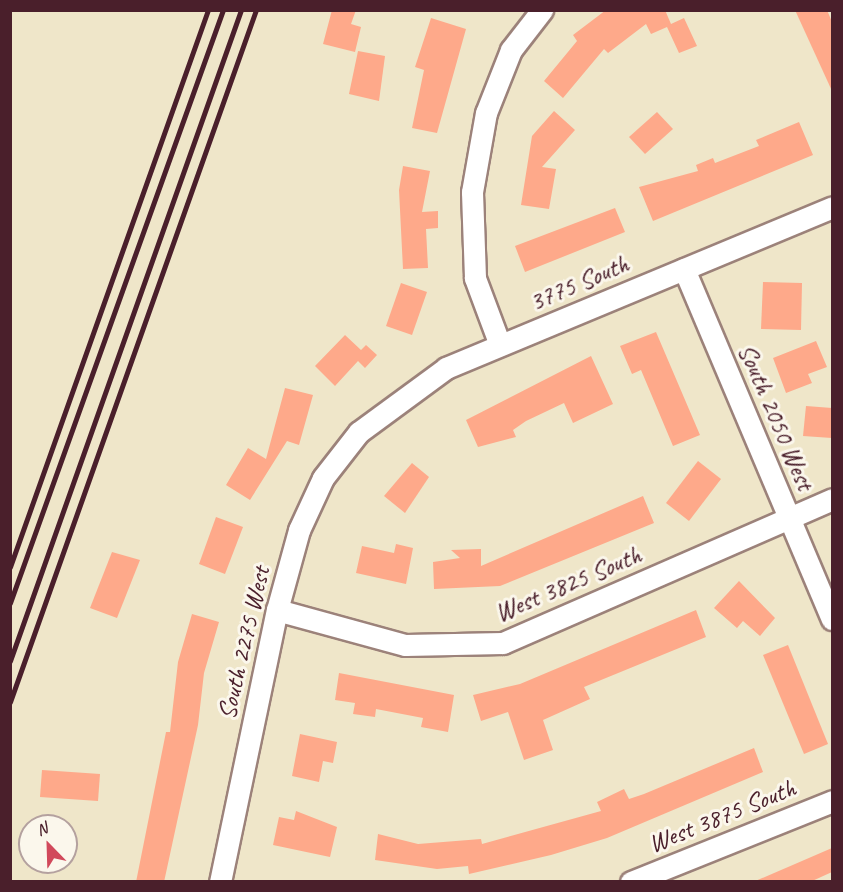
<!DOCTYPE html>
<style>
body{margin:0}
#map{position:relative;width:843px;height:892px;overflow:hidden;background:#efe6c9;font-family:Caveat,sans-serif}
div>[style]{position:absolute}
.building>*{inset:0;background:#fea98a}
.roads{filter:drop-shadow(2px 0 #9c827a) drop-shadow(-2px 0 #9c827a) drop-shadow(0 2px #9c827a) drop-shadow(0 -2px #9c827a)}
.minor>*{height:21px;margin:-10.5px;padding:0 10.5px;transform-origin:10.5px;border-radius:10.5px;background:#fff}
.rail>*{height:4.5px;margin:-2.25px;padding:0 2.25px;transform-origin:2.25px;border-radius:2.25px;background:#4a1f2b}
span{translate:-50% -50%;white-space:nowrap;text-align:center;line-height:1.15;-webkit-text-stroke:6px #fbf7ec;paint-order:stroke}
.street-label{font-size:26px;color:#4a1f2b}
.frame{position:absolute;inset:0;border:12px solid #4a1f2b;pointer-events:none}
.north{position:absolute;left:18px;top:814px;width:60px;height:60px;box-sizing:border-box;background:#fbf7ec;border:2px solid #b4a19f;border-radius:50%;rotate:337deg;font-size:16px;font-weight:700;line-height:24px;text-align:center;color:#4a1f2b}
.north::after{content:'';display:block;margin:auto;width:21px;height:27px;background:#d1495b;clip-path:polygon(50% 0,100% 100%,50% 72%,0 100%)}
</style>
<div id="map">
<div class="building">
<div style="clip-path:polygon(332px 10px,356px 10px,351px 24px,361px 27px,355px 52px,323px 44px)"></div>
<div style="clip-path:polygon(606px 10px,665px 10px,671px 24px,684px 18px,697px 46px,679px 53px,667px 27px,651px 34px,646px 24px,608px 53px,604px 49px,563px 98px,544px 81px,577px 41px,573px 35px)"></div>
<div style="clip-path:polygon(795px 10px,827px 10px,832px 22px,832px 91px)"></div>
<div style="clip-path:polygon(431px 18px,466px 29px,437px 133px,412px 128px,424px 70px,415px 67px)"></div>
<div style="clip-path:polygon(358px 51px,385px 56px,379px 101px,349px 94px)"></div>
<div style="clip-path:polygon(554px 111px,575px 130px,542px 167px,556px 169px,549px 209px,521px 205px,532px 136px)"></div>
<div style="clip-path:polygon(657px 112px,673px 129px,645px 154px,629px 137px)"></div>
<div style="clip-path:polygon(799px 122px,813px 155px,653px 221px,639px 187px,698px 171px,696px 165px,713px 158px,715px 163px,759px 146px,756px 140px)"></div>
<div style="clip-path:polygon(403px 166px,430px 171px,422px 212px,438px 211px,438px 228px,426px 229px,428px 268px,403px 269px,399px 190px)"></div>
<div style="clip-path:polygon(615px 208px,625px 232px,525px 272px,515px 246px)"></div>
<div style="clip-path:polygon(763px 282px,802px 283px,801px 330px,761px 329px)"></div>
<div style="clip-path:polygon(401px 283px,427px 292px,412px 335px,386px 326px)"></div>
<div style="clip-path:polygon(656px 332px,700px 435px,673px 446px,641px 370px,632px 374px,620px 346px)"></div>
<div style="clip-path:polygon(345px 335px,361px 350px,366px 345px,377px 355px,365px 368px,358px 361px,335px 386px,315px 366px)"></div>
<div style="clip-path:polygon(816px 341px,827px 367px,808px 374px,812px 383px,786px 393px,773px 358px)"></div>
<div style="clip-path:polygon(591px 356px,613px 404px,573px 423px,564px 403px,526px 421px,513px 430px,516px 437px,478px 447px,466px 420px)"></div>
<div style="clip-path:polygon(285px 388px,313px 395px,299px 445px,287px 441px,250px 500px,226px 485px,248px 448px,266px 459px)"></div>
<div style="clip-path:polygon(806px 406px,832px 408px,832px 438px,803px 436px)"></div>
<div style="clip-path:polygon(698px 461px,721px 479px,689px 521px,666px 503px)"></div>
<div style="clip-path:polygon(412px 463px,429px 477px,405px 513px,384px 496px)"></div>
<div style="clip-path:polygon(643px 496px,654px 523px,500px 586px,434px 589px,433px 562px,460px 558px,451px 550px,481px 549px,481px 566px)"></div>
<div style="clip-path:polygon(216px 517px,243px 527px,225px 574px,199px 564px)"></div>
<div style="clip-path:polygon(396px 544px,413px 548px,406px 584px,356px 573px,362px 546px,394px 553px)"></div>
<div style="clip-path:polygon(112px 552px,140px 560px,117px 618px,90px 608px)"></div>
<div style="clip-path:polygon(739px 581px,775px 618px,760px 636px,743px 621px,737px 628px,714px 608px)"></div>
<div style="clip-path:polygon(696px 610px,706px 637px,584px 687px,590px 699px,543px 720px,553px 750px,524px 760px,508px 712px,481px 721px,473px 695px,520px 684px)"></div>
<div style="clip-path:polygon(192px 614px,219px 622px,204px 673px,198px 725px,164px 882px,136px 882px,166px 732px,170px 732px,178px 662px)"></div>
<div style="clip-path:polygon(788px 645px,828px 744px,804px 754px,763px 655px)"></div>
<div style="clip-path:polygon(339px 673px,454px 695px,448px 732px,421px 727px,423px 718px,376px 709px,375px 717px,353px 714px,355px 703px,335px 700px)"></div>
<div style="clip-path:polygon(300px 734px,337px 742px,333px 763px,323px 761px,319px 782px,292px 776px)"></div>
<div style="clip-path:polygon(754px 748px,763px 772px,607px 838px,551px 855px,469px 874px,468px 866px,437px 869px,375px 860px,378px 834px,418px 844px,481px 839px,482px 844px,601px 811px,597px 802px,624px 789px,629px 799px,644px 794px)"></div>
<div style="clip-path:polygon(42px 770px,100px 774px,98px 801px,40px 797px)"></div>
<div style="clip-path:polygon(296px 811px,337px 827px,330px 857px,273px 845px,279px 817px,294px 820px)"></div>
<div style="clip-path:polygon(832px 848px,832px 872px,810px 882px,753px 882px)"></div>
</div>
<div class="roads">
<div class="minor">
<div style="left:684px;top:269px;width:380px;rotate:67.1deg"></div>
<div style="left:500px;top:345px;width:72px;rotate:-110.5deg"></div>
<div style="left:475px;top:278px;width:86px;rotate:-92deg"></div>
<div style="left:472px;top:192px;width:80px;rotate:-80deg"></div>
<div style="left:486px;top:113px;width:68px;rotate:-68.4deg"></div>
<div style="left:511px;top:50px;width:51px;rotate:-52.2deg"></div>
<div style="left:277px;top:610px;width:133px;rotate:15.3deg"></div>
<div style="left:405px;top:645px;width:98px;rotate:-1.2deg"></div>
<div style="left:503px;top:643px;width:359px;rotate:-23.6deg"></div>
<div style="left:220px;top:882px;width:278px;rotate:-78.2deg"></div>
<div style="left:277px;top:610px;width:83px;rotate:-74.6deg"></div>
<div style="left:299px;top:530px;width:57px;rotate:-65.2deg"></div>
<div style="left:323px;top:478px;width:58px;rotate:-52deg"></div>
<div style="left:359px;top:432px;width:108px;rotate:-36.3deg"></div>
<div style="left:446px;top:368px;width:418px;rotate:-22.6deg"></div>
<div style="left:631px;top:882px;width:217px;rotate:-21.9deg"></div>
</div>
</div>
<div class="rail">
<div style="left:10px;top:567px;width:591px;rotate:-70.43deg"></div>
<div style="left:10px;top:603px;width:630px;rotate:-70.24deg"></div>
<div style="left:10px;top:661px;width:691px;rotate:-70.46deg"></div>
<div style="left:10px;top:702px;width:734px;rotate:-70.43deg"></div>
</div>
<div class="street-label">
<span style="left:579px;top:283px;rotate:-23deg">3775 South</span>
<span style="left:776px;top:417px;rotate:67deg">South 2050 West</span>
<span style="left:568px;top:584px;rotate:-23deg">West 3825 South</span>
<span style="left:244px;top:643px;rotate:-77deg">South 2275 West</span>
<span style="left:722px;top:816px;rotate:-22deg">West 3875 South</span>
</div>
<div class="frame"></div>
<div class="north">N</div>
</div>
